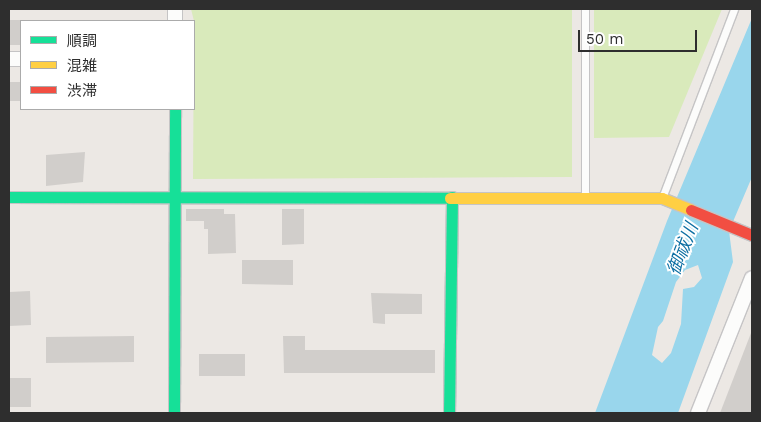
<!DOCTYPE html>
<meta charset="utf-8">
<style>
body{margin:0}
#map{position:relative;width:761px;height:422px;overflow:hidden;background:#ece8e4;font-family:"Work Sans","Noto Sans JP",sans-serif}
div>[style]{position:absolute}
.pitch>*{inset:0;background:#d9eabb}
.water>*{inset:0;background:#99d6ec}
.building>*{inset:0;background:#d1cecb}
.roads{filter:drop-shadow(1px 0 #c5c4c5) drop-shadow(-1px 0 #c5c4c5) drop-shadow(0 1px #c5c4c5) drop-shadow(0 -1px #c5c4c5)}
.lane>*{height:7px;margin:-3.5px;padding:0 3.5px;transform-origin:3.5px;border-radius:3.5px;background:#fcfcfb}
.street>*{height:14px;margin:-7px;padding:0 7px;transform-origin:7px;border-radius:7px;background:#fcfcfb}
.fast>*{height:11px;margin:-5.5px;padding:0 5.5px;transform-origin:5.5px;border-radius:5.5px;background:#16e098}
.slow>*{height:11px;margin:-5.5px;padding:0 5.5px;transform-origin:5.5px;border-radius:5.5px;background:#ffcf43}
.jam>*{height:11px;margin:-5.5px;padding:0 5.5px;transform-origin:5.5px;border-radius:5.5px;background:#f24e42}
span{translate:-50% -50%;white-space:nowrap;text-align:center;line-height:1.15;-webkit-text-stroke:4px #fff;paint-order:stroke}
.water-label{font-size:18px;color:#0d6fa3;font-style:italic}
.frame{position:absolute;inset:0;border:10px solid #2e2e2e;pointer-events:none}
.legend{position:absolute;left:20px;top:20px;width:175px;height:90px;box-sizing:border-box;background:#fff;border:1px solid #ababab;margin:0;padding:6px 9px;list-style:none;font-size:15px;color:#2e2e2e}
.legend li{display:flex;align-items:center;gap:10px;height:25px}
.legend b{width:25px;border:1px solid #ababab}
.scale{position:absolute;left:578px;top:30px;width:119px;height:22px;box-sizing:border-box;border:2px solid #2e2e2e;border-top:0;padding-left:6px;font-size:15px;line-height:18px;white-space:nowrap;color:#2e2e2e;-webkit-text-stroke:4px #fff;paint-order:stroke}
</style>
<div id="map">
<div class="pitch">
<div style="clip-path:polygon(191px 9px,572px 9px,572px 177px,193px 179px,194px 21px)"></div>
<div style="clip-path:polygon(594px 9px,722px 9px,669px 137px,594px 138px)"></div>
</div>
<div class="water">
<div style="clip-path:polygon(evenodd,752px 18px,752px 177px,729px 231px,733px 262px,678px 413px,595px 413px,667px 221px,752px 18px,698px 265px,702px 278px,694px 287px,683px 289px,681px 324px,671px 353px,662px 363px,652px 355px,658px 327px,663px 321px,676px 282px,685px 270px,698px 265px)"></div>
</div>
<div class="building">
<div style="clip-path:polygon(9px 20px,21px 20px,21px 45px,9px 45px)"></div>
<div style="clip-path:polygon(9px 82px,21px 82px,21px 101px,9px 101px)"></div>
<div style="clip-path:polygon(85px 152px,83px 182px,46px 186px,46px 155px)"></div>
<div style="clip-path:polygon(186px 209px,224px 209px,224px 214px,235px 214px,236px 253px,208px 254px,208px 229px,204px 229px,204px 221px,186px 221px)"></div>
<div style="clip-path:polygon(282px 209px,304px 209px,304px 244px,282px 245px)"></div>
<div style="clip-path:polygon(242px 260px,293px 260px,293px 285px,242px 284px)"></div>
<div style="clip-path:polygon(30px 291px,31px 325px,9px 326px,9px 292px)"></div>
<div style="clip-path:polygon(371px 293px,422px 294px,422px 314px,385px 314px,385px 324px,373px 323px)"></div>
<div style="clip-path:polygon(751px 333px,752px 413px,720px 413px)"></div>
<div style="clip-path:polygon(134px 336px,134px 362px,46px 363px,46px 337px)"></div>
<div style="clip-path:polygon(283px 336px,305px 336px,305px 350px,435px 350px,435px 373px,284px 373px)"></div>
<div style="clip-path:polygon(199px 354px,245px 354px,245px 376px,199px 376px)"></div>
<div style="clip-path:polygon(9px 378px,31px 378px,31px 407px,9px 407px)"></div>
</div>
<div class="roads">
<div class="lane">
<div style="left:585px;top:196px;width:187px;rotate:-90deg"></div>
<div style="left:662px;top:198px;width:202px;rotate:-69.1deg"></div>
</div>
<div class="street">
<div style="left:175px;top:21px;width:12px;rotate:-90deg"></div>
<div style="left:9px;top:59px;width:12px"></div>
<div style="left:698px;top:413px;width:145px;rotate:-68.2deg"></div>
</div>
<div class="fast">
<div style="left:9px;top:197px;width:441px;rotate:0.1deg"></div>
<div style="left:174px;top:413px;width:304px;rotate:-89.8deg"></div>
<div style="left:449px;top:413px;width:216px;rotate:-89.2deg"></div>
</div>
<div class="slow">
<div style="left:450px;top:198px;width:212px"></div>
<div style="left:662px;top:198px;width:31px;rotate:22deg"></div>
</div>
<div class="jam">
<div style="left:691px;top:210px;width:66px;rotate:22.3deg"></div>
</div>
</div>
<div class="water-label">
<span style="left:683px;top:249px;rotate:-69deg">御祓川</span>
</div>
<div class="frame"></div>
<ul class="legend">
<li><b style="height:6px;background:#16e098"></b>順調</li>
<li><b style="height:6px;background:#ffcf43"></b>混雑</li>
<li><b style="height:6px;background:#f24e42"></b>渋滞</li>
</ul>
<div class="scale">50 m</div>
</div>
